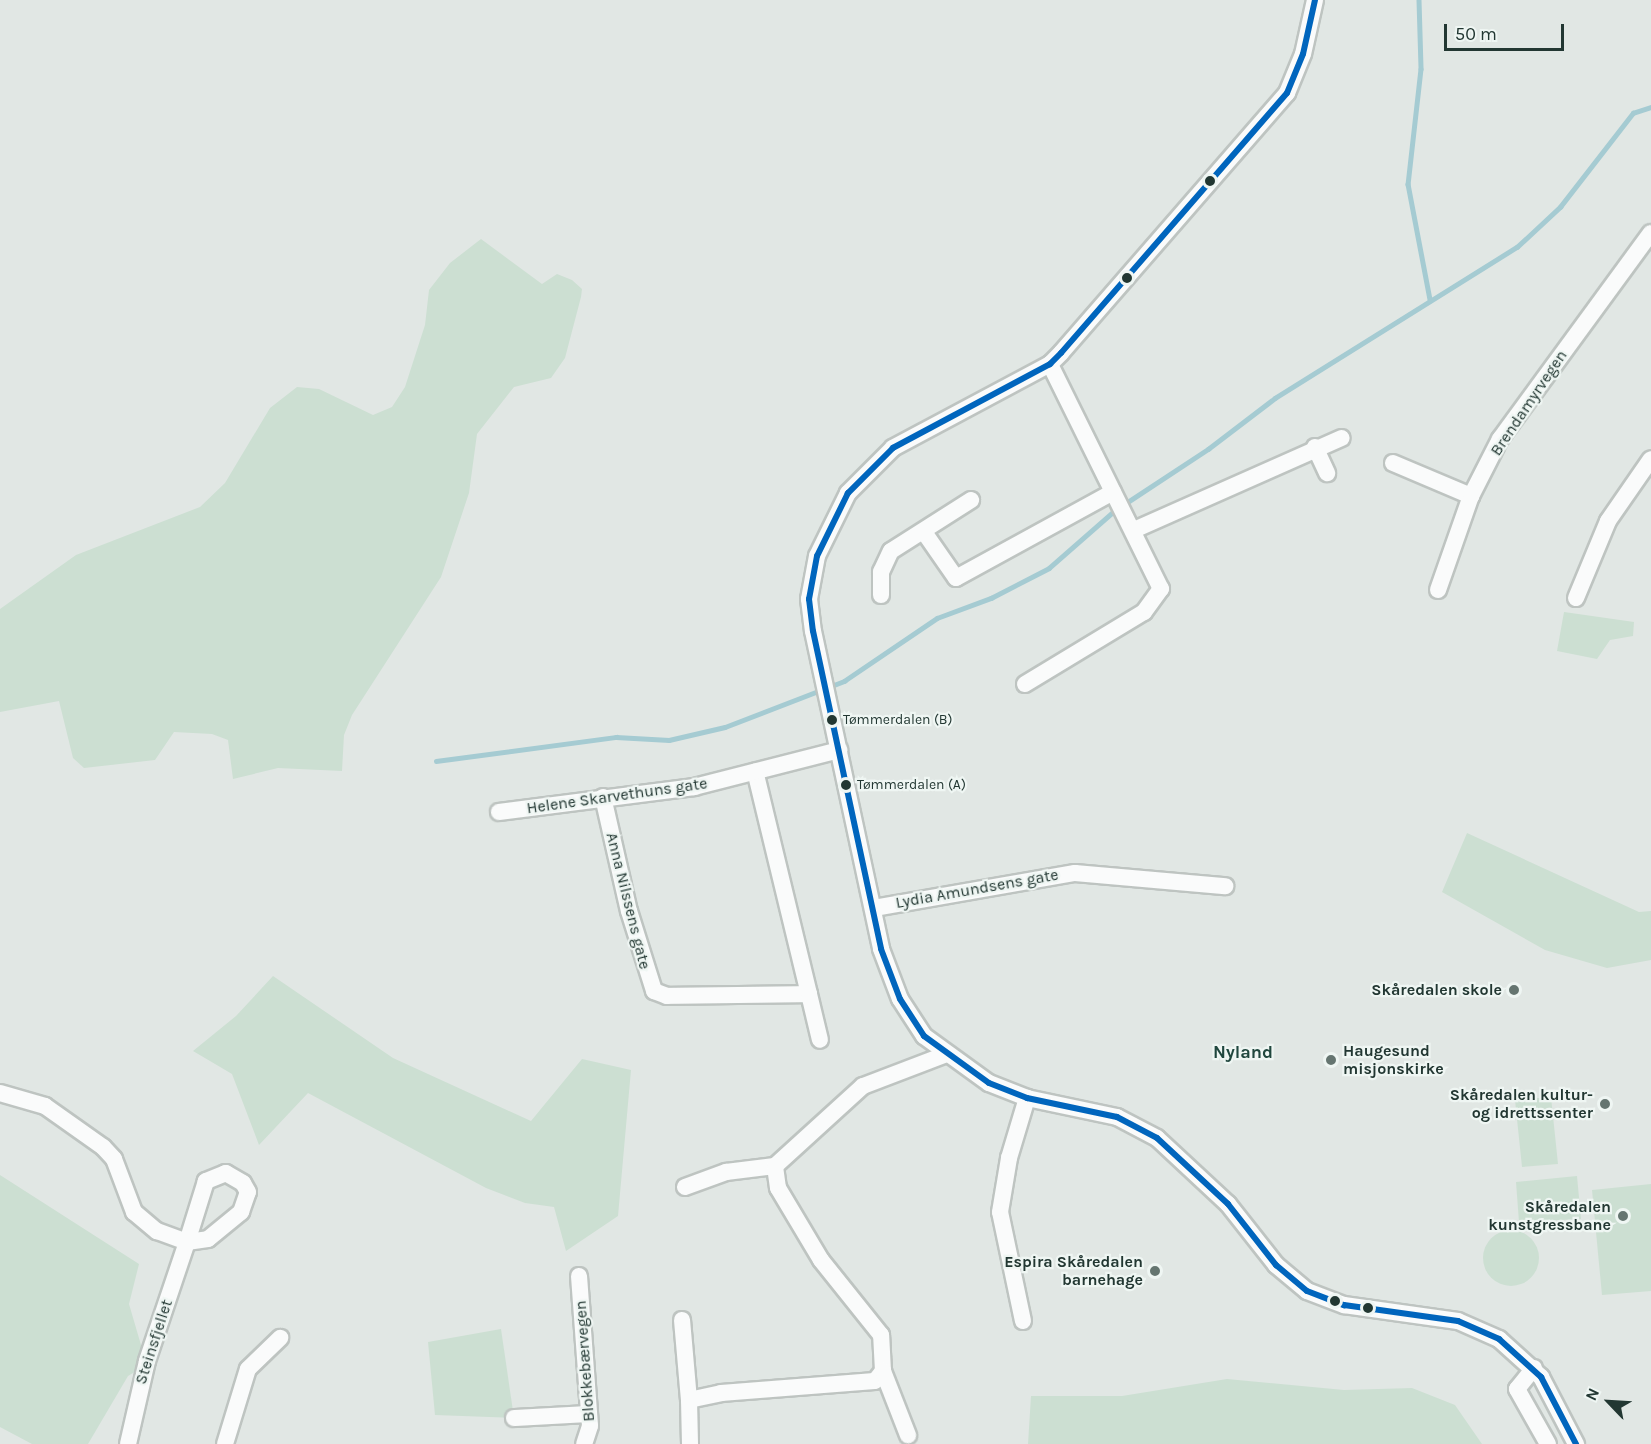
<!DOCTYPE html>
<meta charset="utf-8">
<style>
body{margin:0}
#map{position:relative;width:1651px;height:1444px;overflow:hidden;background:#e1e7e4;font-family:Karla,sans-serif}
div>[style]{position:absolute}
.green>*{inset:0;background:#ccdfd2}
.round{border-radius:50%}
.stream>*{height:4.5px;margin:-2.25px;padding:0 2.25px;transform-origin:2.25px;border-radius:2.25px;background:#a5cbd2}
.roads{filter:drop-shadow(2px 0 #bec4c1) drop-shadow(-2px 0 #bec4c1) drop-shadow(0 2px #bec4c1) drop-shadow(0 -2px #bec4c1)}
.minor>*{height:16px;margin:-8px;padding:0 8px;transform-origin:8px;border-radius:8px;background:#fafbfb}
.bus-1>*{height:6px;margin:-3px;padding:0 3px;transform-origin:3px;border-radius:3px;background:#0065bd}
.dots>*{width:16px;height:16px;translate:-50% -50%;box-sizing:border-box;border:3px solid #eff6f3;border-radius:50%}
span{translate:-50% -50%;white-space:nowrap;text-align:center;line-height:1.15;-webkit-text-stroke:4.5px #eff6f3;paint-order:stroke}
.bus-label{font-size:14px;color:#223732}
.left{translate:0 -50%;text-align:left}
.street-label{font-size:16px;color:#223732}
.poi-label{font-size:16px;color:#223732;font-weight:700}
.right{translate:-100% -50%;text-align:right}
.neighbourhood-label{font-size:18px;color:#20473e;font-weight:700}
.north{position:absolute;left:1579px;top:1372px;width:60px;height:60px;-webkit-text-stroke:4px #eff6f3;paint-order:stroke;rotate:295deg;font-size:16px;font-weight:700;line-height:24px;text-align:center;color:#223732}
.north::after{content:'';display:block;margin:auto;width:21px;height:27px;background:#223732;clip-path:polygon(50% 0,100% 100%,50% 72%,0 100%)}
.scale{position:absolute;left:1444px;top:24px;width:120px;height:27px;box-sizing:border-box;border:3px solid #223732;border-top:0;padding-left:8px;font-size:18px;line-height:21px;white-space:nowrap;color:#223732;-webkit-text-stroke:4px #eff6f3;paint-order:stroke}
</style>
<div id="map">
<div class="green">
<div style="clip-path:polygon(481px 239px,542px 284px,557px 274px,572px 280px,582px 289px,581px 297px,565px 358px,551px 378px,514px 387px,477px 434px,469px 493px,441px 577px,352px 715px,344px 735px,342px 771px,278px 768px,233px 779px,228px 740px,212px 734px,174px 732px,155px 760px,84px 768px,73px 758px,59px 701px,0 712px,0 609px,76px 555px,200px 507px,225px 483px,270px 408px,297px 387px,319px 389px,373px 415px,392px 407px,405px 387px,425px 325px,429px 290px,450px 263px)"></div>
<div style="clip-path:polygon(1564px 612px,1634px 622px,1633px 636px,1610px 640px,1597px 659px,1557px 651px)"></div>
<div style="clip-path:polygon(1467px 833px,1639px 912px,1651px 911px,1651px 960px,1607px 968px,1545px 950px,1442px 892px)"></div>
<div style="clip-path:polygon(273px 976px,393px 1058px,531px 1121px,582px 1059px,631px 1070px,618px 1216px,566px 1251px,554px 1207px,525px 1203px,486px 1188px,308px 1093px,259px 1145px,232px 1074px,193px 1051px,236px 1016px)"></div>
<div style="clip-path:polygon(1551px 1097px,1558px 1164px,1522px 1167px,1515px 1100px)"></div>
<div style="clip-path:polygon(0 1175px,139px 1264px,129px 1304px,141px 1345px,156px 1359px,128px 1376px,88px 1444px,32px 1444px,0 1427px)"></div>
<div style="clip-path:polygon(1577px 1176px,1581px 1219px,1519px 1222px,1516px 1182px)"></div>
<div style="clip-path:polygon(1651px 1184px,1651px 1291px,1602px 1295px,1592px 1190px)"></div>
<div class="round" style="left:1483px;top:1230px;width:56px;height:56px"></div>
<div style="clip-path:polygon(501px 1329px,514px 1418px,435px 1415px,428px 1342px)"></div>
<div style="clip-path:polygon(1227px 1379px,1344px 1390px,1412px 1388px,1455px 1405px,1482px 1444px,1028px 1444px,1031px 1396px,1122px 1396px)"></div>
</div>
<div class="stream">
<div style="left:1419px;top:0;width:69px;rotate:88.3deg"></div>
<div style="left:1421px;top:69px;width:116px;rotate:96.4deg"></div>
<div style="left:1408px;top:184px;width:117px;rotate:79.2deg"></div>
<div style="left:436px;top:761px;width:182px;rotate:-7.6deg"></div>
<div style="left:616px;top:737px;width:53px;rotate:3.2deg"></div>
<div style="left:669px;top:740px;width:57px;rotate:-13.1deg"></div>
<div style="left:725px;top:727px;width:128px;rotate:-21.1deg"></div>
<div style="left:844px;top:681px;width:112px;rotate:-34.1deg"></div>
<div style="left:937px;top:618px;width:58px;rotate:-20.3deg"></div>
<div style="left:991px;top:598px;width:65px;rotate:-27.3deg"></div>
<div style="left:1049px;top:568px;width:86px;rotate:-41.2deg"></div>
<div style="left:1114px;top:511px;width:113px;rotate:-33.4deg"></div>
<div style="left:1208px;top:449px;width:84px;rotate:-37.3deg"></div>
<div style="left:1275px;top:398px;width:285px;rotate:-32deg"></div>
<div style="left:1517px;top:247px;width:59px;rotate:-42.9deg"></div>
<div style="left:1560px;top:207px;width:119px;rotate:-52.2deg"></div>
<div style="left:1633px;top:113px;width:19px;rotate:-18deg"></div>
</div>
<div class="roads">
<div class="minor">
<div style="left:1315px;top:0;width:55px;rotate:102.5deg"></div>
<div style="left:1303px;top:54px;width:42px;rotate:112.3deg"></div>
<div style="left:1287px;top:93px;width:344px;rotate:131deg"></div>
<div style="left:1061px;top:353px;width:16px;rotate:135deg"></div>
<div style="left:1050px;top:364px;width:178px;rotate:151.9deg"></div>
<div style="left:893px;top:448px;width:64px;rotate:135deg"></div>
<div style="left:848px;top:493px;width:70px;rotate:116.2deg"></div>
<div style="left:817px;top:556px;width:44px;rotate:100.5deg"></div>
<div style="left:809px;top:599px;width:32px;rotate:83deg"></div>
<div style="left:813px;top:631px;width:325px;rotate:77.9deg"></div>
<div style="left:881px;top:949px;width:53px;rotate:69.2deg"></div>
<div style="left:900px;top:999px;width:44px;rotate:57deg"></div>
<div style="left:924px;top:1036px;width:80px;rotate:35.9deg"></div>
<div style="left:989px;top:1083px;width:41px;rotate:21.5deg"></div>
<div style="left:1027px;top:1098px;width:92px;rotate:11.9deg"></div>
<div style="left:1117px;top:1117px;width:45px;rotate:27.7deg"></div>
<div style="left:1157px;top:1138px;width:97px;rotate:42.9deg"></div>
<div style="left:1228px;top:1204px;width:78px;rotate:51.8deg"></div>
<div style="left:1276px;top:1265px;width:40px;rotate:40deg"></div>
<div style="left:1307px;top:1291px;width:40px;rotate:21deg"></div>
<div style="left:1344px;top:1305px;width:115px;rotate:8deg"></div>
<div style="left:1458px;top:1321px;width:45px;rotate:23.7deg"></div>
<div style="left:1499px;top:1339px;width:57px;rotate:42.1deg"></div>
<div style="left:1541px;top:1377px;width:76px;rotate:62.4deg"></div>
<div style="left:1315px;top:447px;width:29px;rotate:65deg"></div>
<div style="left:1393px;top:463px;width:85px;rotate:22.9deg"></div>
<div style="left:1134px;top:530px;width:227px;rotate:-23.9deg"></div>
<div style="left:924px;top:532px;width:56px;rotate:55.2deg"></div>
<div style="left:956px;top:578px;width:179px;rotate:-28.7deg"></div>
<div style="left:1438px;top:590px;width:100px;rotate:-70.7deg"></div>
<div style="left:1471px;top:496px;width:64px;rotate:-63deg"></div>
<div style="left:1500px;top:439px;width:255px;rotate:-53.8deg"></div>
<div style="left:881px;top:595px;width:23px;rotate:-90deg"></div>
<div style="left:881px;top:572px;width:23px;rotate:-65deg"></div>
<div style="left:891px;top:551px;width:95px;rotate:-32.5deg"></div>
<div style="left:1576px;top:598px;width:83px;rotate:-67.4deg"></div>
<div style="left:1608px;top:521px;width:75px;rotate:-55.3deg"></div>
<div style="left:1025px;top:684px;width:139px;rotate:-31.2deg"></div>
<div style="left:1144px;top:612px;width:29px;rotate:-54deg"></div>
<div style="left:1161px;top:589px;width:251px;rotate:-116.3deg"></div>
<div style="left:603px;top:797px;width:117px;rotate:77.2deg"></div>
<div style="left:629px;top:911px;width:84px;rotate:72.6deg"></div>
<div style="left:654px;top:991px;width:14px;rotate:21deg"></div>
<div style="left:667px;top:996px;width:142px;rotate:-0.8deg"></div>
<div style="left:809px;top:994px;width:229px;rotate:-103.6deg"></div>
<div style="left:499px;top:812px;width:197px;rotate:-7.3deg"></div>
<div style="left:694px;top:787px;width:150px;rotate:-14.3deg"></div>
<div style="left:874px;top:908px;width:204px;rotate:-9.9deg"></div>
<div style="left:1075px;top:873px;width:151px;rotate:5deg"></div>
<div style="left:809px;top:994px;width:47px;rotate:76.6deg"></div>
<div style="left:0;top:1093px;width:47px;rotate:16.1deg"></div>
<div style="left:45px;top:1106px;width:71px;rotate:35.3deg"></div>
<div style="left:103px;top:1147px;width:16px;rotate:47deg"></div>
<div style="left:114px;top:1159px;width:57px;rotate:69.3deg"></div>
<div style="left:134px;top:1212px;width:30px;rotate:40deg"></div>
<div style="left:157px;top:1231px;width:32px;rotate:20deg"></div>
<div style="left:187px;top:1242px;width:21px;rotate:-8deg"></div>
<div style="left:208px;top:1239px;width:43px;rotate:-39.3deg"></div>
<div style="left:241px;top:1212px;width:21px;rotate:-71deg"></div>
<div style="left:248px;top:1192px;width:10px;rotate:-119deg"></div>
<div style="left:243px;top:1183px;width:20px;rotate:-150deg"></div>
<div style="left:226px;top:1173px;width:22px;rotate:158deg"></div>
<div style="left:206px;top:1181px;width:64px;rotate:107.3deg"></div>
<div style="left:187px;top:1242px;width:126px;rotate:108.6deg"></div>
<div style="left:147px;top:1361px;width:85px;rotate:102.9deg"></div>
<div style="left:685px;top:1187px;width:44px;rotate:-20.1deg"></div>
<div style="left:726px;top:1172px;width:49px;rotate:-7deg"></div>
<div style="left:579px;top:1276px;width:150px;rotate:85.8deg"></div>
<div style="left:590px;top:1426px;width:19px;rotate:108deg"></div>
<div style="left:682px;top:1320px;width:80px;rotate:85deg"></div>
<div style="left:689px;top:1400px;width:33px;rotate:-12deg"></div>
<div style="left:721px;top:1393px;width:154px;rotate:-4.5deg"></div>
<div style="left:875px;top:1381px;width:13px;rotate:-51deg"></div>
<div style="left:883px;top:1371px;width:36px;rotate:-93deg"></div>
<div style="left:881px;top:1335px;width:96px;rotate:-128.7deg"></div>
<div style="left:821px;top:1260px;width:84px;rotate:-120.8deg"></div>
<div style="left:778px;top:1188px;width:22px;rotate:-98deg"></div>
<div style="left:775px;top:1166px;width:119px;rotate:-42.3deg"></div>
<div style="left:863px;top:1086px;width:87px;rotate:-20.9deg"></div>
<div style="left:1023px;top:1321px;width:111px;rotate:-101.9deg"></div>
<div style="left:1000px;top:1212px;width:55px;rotate:-80.5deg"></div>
<div style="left:1009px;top:1158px;width:63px;rotate:-73.3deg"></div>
<div style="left:1534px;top:1368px;width:27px;rotate:129deg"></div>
<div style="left:1517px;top:1389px;width:63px;rotate:60.6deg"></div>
<div style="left:883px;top:1371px;width:69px;rotate:68.7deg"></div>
<div style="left:689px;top:1400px;width:44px;rotate:88.7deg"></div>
<div style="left:514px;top:1418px;width:75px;rotate:-3.1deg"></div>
<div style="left:225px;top:1444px;width:78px;rotate:-73deg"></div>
<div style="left:248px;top:1369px;width:45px;rotate:-44.1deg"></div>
</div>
</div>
<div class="bus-1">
<div style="left:1315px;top:0;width:55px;rotate:102.5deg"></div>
<div style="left:1303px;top:54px;width:42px;rotate:112.3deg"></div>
<div style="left:1287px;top:93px;width:344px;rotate:131deg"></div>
<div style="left:1061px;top:353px;width:16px;rotate:135deg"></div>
<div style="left:1050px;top:364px;width:178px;rotate:151.9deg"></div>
<div style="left:893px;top:448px;width:64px;rotate:135deg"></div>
<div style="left:848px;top:493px;width:70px;rotate:116.2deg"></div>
<div style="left:817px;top:556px;width:44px;rotate:100.5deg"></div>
<div style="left:809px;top:599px;width:32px;rotate:83deg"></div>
<div style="left:813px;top:631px;width:325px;rotate:77.9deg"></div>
<div style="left:881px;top:949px;width:53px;rotate:69.2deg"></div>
<div style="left:900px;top:999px;width:44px;rotate:57deg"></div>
<div style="left:924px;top:1036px;width:80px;rotate:35.9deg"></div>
<div style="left:989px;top:1083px;width:41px;rotate:21.5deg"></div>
<div style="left:1027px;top:1098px;width:92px;rotate:11.9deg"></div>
<div style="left:1117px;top:1117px;width:45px;rotate:27.7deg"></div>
<div style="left:1157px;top:1138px;width:97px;rotate:42.9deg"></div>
<div style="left:1228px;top:1204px;width:78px;rotate:51.8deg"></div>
<div style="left:1276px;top:1265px;width:40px;rotate:40deg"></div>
<div style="left:1307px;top:1291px;width:40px;rotate:21deg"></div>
<div style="left:1344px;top:1305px;width:115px;rotate:8deg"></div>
<div style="left:1458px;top:1321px;width:45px;rotate:23.7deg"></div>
<div style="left:1499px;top:1339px;width:57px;rotate:42.1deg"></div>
<div style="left:1541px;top:1377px;width:76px;rotate:62.4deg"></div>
</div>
<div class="dots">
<div style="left:1210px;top:181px;background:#223732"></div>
<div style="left:1127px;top:278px;background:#223732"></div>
<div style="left:832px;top:720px;background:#223732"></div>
<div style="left:846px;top:785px;background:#223732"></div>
<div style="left:1514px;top:990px;background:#657570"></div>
<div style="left:1331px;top:1060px;background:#657570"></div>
<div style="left:1605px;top:1104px;background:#657570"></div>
<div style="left:1623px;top:1216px;background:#657570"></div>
<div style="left:1155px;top:1271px;background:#657570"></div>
<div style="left:1335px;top:1301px;background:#223732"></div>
<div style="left:1368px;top:1308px;background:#223732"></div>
</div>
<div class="bus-label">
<span class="left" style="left:843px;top:720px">Tømmerdalen (B)</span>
<span class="left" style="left:857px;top:785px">Tømmerdalen (A)</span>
</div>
<div class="street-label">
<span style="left:1529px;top:403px;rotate:-56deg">Brendamyrvegen</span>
<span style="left:617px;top:796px;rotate:-8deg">Helene Skarvethuns gate</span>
<span style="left:977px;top:889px;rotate:-10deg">Lydia Amundsens gate</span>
<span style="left:628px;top:901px;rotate:76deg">Anna Nilssens gate</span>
<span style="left:154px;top:1342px;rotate:-72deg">Steinsfjellet</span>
<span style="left:585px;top:1361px;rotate:-94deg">Blokkebærvegen</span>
</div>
<div class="poi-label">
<span class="right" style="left:1502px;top:990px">Skåredalen skole</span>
<span class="left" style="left:1343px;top:1060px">Haugesund<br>misjonskirke</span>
<span class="right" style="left:1593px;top:1104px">Skåredalen kultur-<br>og idrettssenter</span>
<span class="right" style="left:1611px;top:1216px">Skåredalen<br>kunstgressbane</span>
<span class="right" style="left:1143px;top:1271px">Espira Skåredalen<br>barnehage</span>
</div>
<div class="neighbourhood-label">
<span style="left:1243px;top:1052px">Nyland</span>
</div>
<div class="north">N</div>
<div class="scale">50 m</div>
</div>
